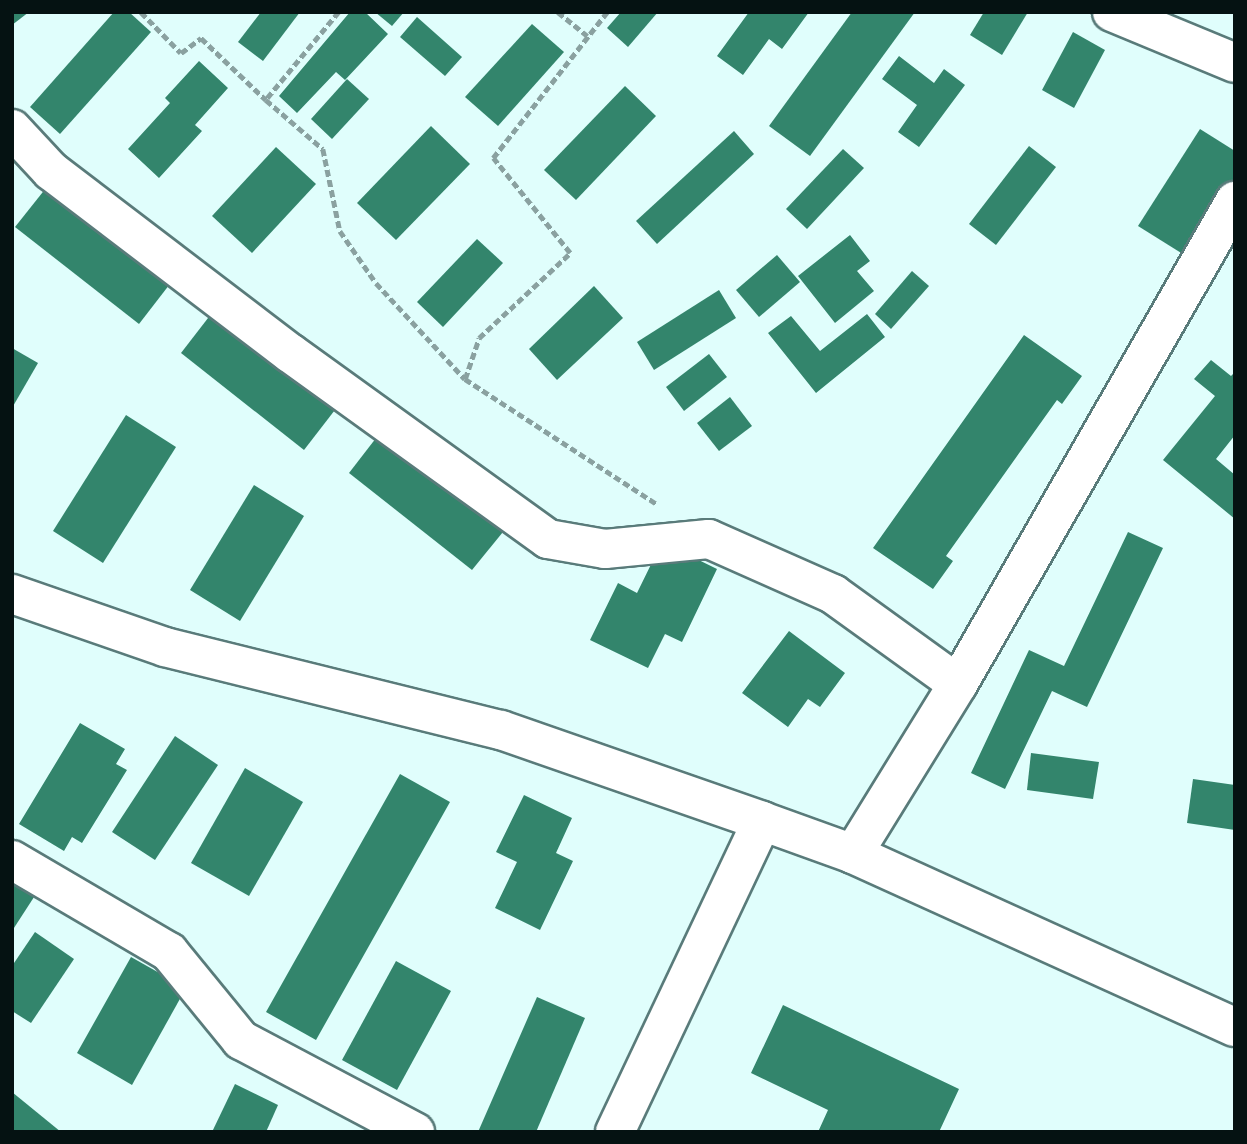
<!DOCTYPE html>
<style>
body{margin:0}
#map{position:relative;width:1247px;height:1144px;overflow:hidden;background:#e0fefc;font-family:Jost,sans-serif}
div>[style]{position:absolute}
.building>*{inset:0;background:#33856c}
.path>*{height:4.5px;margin-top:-2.25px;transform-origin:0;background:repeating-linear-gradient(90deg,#8aa1a0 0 7px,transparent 0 10.5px)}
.roads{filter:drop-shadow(2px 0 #597b7a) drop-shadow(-2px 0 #597b7a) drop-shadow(0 2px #597b7a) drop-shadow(0 -2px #597b7a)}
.street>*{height:38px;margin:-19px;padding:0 19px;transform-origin:19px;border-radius:19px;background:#fff}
.secondary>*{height:38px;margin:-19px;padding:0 19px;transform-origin:19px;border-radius:19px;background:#fff}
span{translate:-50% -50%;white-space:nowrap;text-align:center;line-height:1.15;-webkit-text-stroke:7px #e0fefc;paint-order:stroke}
.frame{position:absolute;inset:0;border:14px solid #051212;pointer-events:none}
</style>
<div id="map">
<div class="building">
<div style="clip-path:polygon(12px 12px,29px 12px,12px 25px)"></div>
<div style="clip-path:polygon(114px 12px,129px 12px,151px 32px,60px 134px,30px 107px)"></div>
<div style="clip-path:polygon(261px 12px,300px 12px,263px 61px,238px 42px)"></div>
<div style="clip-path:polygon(350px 12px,365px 12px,388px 34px,345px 80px,336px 72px,297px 113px,279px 96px)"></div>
<div style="clip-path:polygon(375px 12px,404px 12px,392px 26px)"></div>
<div style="clip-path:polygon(621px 12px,658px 12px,628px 47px,607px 28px)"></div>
<div style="clip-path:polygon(749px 12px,809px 12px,782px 49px,769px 39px,743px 75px,717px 56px)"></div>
<div style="clip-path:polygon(852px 12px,915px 12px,810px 156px,769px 126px)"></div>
<div style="clip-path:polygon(984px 12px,1028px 12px,1002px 55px,970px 35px)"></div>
<div style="clip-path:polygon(417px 17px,462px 57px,445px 76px,400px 37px)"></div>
<div style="clip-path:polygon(532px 24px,564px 52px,498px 126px,465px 97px)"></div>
<div style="clip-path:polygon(1073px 32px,1105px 50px,1074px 108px,1042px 90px)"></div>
<div style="clip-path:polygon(899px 56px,934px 83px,944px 69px,965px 85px,919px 147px,898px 132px,917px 105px,882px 79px)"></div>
<div style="clip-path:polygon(199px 61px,228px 88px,195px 125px,202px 131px,159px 178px,128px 149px,170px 103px,165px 98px)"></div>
<div style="clip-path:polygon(347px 79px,369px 99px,332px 139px,311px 119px)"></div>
<div style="clip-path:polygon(625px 86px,656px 116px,576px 200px,544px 170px)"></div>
<div style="clip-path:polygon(431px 126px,470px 164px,396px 240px,357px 203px)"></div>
<div style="clip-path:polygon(1200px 129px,1235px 151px,1235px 194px,1186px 256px,1138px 226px)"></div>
<div style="clip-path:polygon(734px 131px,754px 154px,657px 244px,636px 221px)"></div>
<div style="clip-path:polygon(1029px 146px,1056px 167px,996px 245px,969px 224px)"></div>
<div style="clip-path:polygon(276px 147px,316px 184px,252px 253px,212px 216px)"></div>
<div style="clip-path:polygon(843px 149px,864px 168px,807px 229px,786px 209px)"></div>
<div style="clip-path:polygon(50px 183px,173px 280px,139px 324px,15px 227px)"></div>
<div style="clip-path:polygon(850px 235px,870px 261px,857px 271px,874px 291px,835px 323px,798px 276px)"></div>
<div style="clip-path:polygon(477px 239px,503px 263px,443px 327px,417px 302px)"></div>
<div style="clip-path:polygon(777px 255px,800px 282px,759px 317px,736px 290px)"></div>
<div style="clip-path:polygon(912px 271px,929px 286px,891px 329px,875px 314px)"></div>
<div style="clip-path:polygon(594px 286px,623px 318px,557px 380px,529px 349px)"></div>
<div style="clip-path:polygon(719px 290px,736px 318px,654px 370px,637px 342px)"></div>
<div style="clip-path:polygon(215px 309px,338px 406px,304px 450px,181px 353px)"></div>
<div style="clip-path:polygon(867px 314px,885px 337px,816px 393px,768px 333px,791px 316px,820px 351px)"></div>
<div style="clip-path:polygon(1024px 335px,1082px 376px,1062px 404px,1057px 400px,946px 556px,953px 561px,933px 589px,873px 548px)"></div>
<div style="clip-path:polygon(12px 348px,38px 363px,12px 408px)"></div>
<div style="clip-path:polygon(709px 354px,727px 377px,684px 411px,666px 387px)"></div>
<div style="clip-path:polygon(1211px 360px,1231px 376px,1235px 372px,1235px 435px,1216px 459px,1235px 475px,1235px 519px,1163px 460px,1215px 396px,1194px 379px)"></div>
<div style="clip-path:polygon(730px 397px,752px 426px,719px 451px,697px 423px)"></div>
<div style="clip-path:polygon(126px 415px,176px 447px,103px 563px,53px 531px)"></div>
<div style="clip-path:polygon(383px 429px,507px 527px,472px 570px,349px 473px)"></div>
<div style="clip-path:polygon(254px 485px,304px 516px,240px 621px,190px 590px)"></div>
<div style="clip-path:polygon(1128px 532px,1163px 548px,1087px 707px,1052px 691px,1005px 789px,971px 773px,1029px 650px,1064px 666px)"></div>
<div style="clip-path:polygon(662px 542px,717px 569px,682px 642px,665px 634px,648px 668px,590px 640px,618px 583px,637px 593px)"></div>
<div style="clip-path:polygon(789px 631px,845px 673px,820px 707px,808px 699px,788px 727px,742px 693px)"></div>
<div style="clip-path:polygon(80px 723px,125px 749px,116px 764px,127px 770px,82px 843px,72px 837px,64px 851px,19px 824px)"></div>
<div style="clip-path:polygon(175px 736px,218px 765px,155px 860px,112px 832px)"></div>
<div style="clip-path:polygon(1031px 753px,1099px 762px,1093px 799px,1027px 790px)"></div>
<div style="clip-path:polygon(245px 768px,303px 802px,249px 896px,191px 863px)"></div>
<div style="clip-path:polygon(400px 774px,450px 802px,316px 1040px,266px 1012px)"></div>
<div style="clip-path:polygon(1193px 779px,1235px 785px,1235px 830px,1187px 823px)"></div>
<div style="clip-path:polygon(524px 795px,572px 818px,556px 853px,573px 861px,540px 930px,495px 908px,517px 862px,496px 852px)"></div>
<div style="clip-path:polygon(12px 878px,36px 894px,12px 931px)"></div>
<div style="clip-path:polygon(35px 932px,74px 959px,31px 1023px,12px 1011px,12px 966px)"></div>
<div style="clip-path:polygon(131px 957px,186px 988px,132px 1085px,77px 1053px)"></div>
<div style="clip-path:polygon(396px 961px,451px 991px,397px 1090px,342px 1060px)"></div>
<div style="clip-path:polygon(537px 997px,585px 1018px,536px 1132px,478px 1132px)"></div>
<div style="clip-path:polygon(783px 1005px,959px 1089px,939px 1132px,818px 1132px,828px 1110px,751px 1073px)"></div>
<div style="clip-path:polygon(235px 1084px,278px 1105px,266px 1132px,212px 1132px)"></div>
<div style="clip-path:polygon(12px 1092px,61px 1132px,12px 1132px)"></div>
</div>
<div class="path">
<div style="left:141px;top:12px;width:57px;rotate:45.7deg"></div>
<div style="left:181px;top:53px;width:25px;rotate:-37deg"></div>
<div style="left:201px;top:38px;width:90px;rotate:43.6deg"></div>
<div style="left:339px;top:12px;width:114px;rotate:129.7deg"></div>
<div style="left:266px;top:100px;width:75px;rotate:40.7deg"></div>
<div style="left:323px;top:149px;width:84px;rotate:78.3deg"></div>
<div style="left:340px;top:231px;width:63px;rotate:55.3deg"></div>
<div style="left:376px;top:283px;width:131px;rotate:47.2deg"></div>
<div style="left:465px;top:379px;width:229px;rotate:33.1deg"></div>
<div style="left:558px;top:12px;width:38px;rotate:39deg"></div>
<div style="left:465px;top:379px;width:43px;rotate:-71.1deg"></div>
<div style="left:479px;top:338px;width:125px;rotate:-43deg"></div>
<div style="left:570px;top:253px;width:122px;rotate:-129deg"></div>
<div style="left:493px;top:158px;width:185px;rotate:-52deg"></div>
</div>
<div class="roads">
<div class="street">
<div style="left:1112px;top:12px;width:133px;rotate:22.5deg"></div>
<div style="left:12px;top:129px;width:57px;rotate:47.1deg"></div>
<div style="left:51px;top:171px;width:300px;rotate:37.3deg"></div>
<div style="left:290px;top:353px;width:318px;rotate:35.8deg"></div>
<div style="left:548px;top:539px;width:58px;rotate:10deg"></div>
<div style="left:605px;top:549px;width:104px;rotate:-5.5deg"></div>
<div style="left:709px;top:539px;width:136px;rotate:23.9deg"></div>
<div style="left:833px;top:594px;width:154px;rotate:35.8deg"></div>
<div style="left:853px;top:854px;width:200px;rotate:-58.3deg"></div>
<div style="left:958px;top:684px;width:557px;rotate:-60.17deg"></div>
<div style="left:12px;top:860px;width:182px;rotate:30.4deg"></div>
<div style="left:169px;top:952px;width:114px;rotate:50.7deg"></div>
<div style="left:241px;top:1040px;width:197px;rotate:27.9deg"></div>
</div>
<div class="secondary">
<div style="left:12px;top:594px;width:162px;rotate:19.1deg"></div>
<div style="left:165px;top:647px;width:346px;rotate:13.9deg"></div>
<div style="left:501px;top:730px;width:276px;rotate:19.2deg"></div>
<div style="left:762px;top:821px;width:97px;rotate:19.9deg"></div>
<div style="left:853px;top:854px;width:419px;rotate:24.4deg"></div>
<div style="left:615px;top:1132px;width:344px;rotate:-64.7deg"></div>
</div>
</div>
<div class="frame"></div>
</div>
